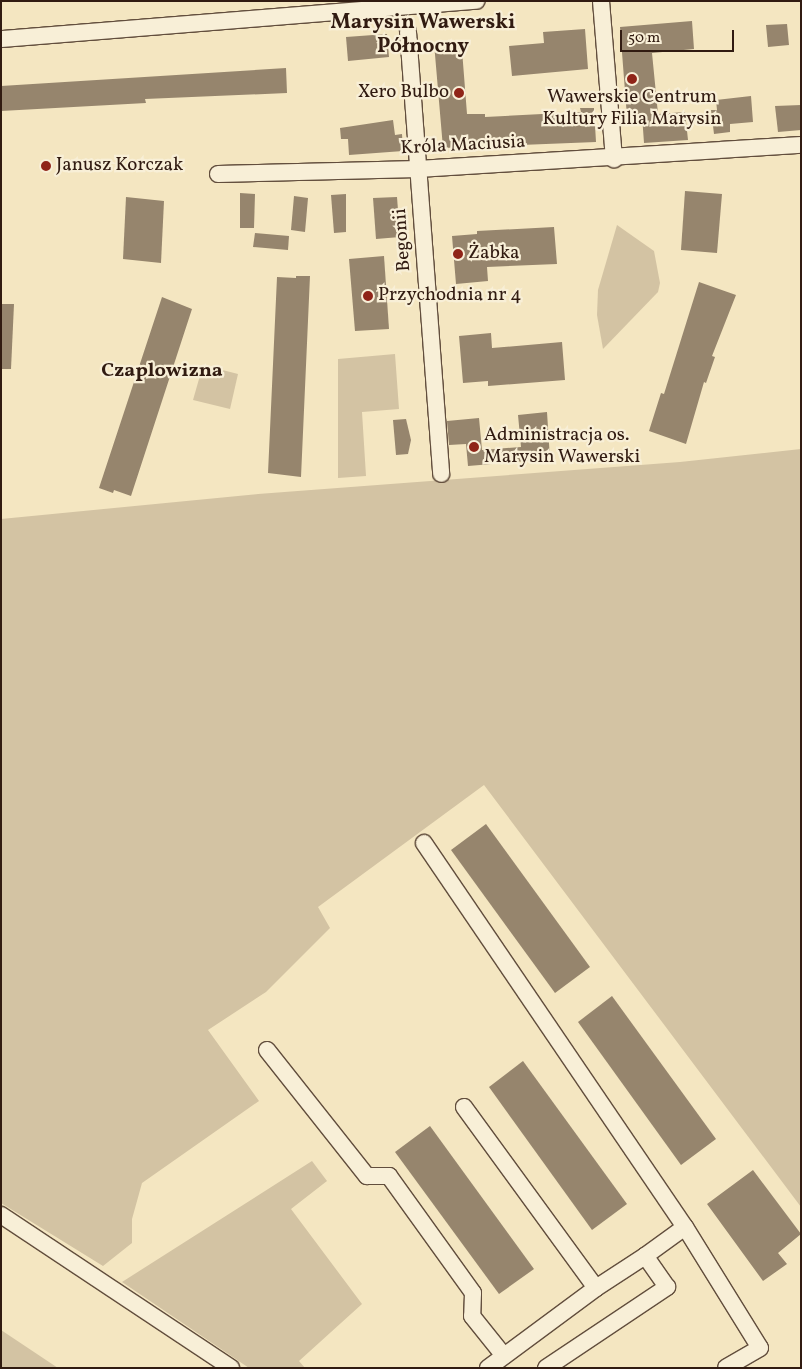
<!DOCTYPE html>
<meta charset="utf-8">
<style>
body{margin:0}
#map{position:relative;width:802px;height:1369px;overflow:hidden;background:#f4e6c1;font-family:Vollkorn,serif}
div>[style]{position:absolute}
.green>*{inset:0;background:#d3c3a3}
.building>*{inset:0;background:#96856d}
.roads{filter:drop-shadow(1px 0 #624e3d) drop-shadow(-1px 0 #624e3d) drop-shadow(0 1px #624e3d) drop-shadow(0 -1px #624e3d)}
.minor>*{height:16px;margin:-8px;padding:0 8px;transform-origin:8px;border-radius:8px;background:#f8efd7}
.dots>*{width:14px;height:14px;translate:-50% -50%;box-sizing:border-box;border:2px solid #f8efd7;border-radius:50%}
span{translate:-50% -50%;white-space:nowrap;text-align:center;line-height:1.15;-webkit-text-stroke:4.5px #f8efd7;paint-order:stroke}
.poi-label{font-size:19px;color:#311b11}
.right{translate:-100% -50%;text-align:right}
.left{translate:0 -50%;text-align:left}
.street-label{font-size:19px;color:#311b11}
.neighbourhood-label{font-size:20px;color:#311b11;font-weight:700}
.quarter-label{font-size:21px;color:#311b11;font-weight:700}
.frame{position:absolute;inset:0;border:2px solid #311b11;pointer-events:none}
.scale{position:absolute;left:620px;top:30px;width:114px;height:22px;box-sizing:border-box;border:2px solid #311b11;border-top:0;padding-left:6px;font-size:15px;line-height:18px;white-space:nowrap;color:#311b11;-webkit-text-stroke:4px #f8efd7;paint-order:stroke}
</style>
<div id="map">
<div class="green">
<div style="clip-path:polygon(617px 225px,654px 251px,660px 283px,658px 292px,603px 349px,597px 315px,598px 290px)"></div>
<div style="clip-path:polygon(395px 354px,399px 409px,362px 412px,366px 476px,338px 478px,338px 359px)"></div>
<div style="clip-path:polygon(203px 365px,238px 374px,230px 409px,193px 400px)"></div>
<div style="clip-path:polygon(801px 449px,801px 1207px,484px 785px,318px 907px,330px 928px,266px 992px,208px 1030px,259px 1101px,142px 1183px,132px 1219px,132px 1243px,103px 1266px,1px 1203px,1px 519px,258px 494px,680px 462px)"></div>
<div style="clip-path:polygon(312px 1161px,327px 1181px,291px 1209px,362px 1304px,299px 1361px,305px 1368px,249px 1368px,122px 1282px)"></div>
<div style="clip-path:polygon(1px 1330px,58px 1368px,1px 1368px)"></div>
</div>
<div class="building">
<div style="clip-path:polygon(692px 21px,694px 49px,652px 53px,658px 114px,685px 112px,688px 140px,644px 143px,642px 115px,627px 117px,620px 27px)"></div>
<div style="clip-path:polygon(787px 24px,789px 45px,768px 47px,766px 25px)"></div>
<div style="clip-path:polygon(585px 29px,588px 69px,512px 76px,509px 46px,544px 43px,543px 32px)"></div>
<div style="clip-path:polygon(387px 34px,389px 57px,348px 61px,346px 37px)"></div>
<div style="clip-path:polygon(458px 41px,459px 50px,462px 50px,467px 114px,485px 114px,485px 117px,581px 112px,580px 108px,594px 108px,596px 142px,443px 148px,434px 43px)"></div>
<div style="clip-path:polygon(286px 68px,287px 93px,145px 99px,146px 103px,1px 111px,1px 86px)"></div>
<div style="clip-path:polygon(751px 96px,753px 122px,730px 124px,730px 132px,714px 134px,711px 110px,717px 110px,716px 100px)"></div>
<div style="clip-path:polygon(801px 105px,801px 130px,778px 132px,775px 106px)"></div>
<div style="clip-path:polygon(393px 120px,395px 135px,402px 134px,403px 151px,349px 155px,348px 139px,341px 139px,340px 128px)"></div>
<div style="clip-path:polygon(685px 191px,722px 194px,717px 253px,681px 250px)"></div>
<div style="clip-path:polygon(240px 193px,255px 194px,254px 228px,240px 228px)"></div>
<div style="clip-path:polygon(346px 194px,346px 232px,334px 233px,331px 195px)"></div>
<div style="clip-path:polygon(294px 196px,308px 198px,305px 232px,291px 230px)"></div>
<div style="clip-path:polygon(126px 197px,164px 201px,161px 263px,123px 259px)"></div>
<div style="clip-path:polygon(397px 197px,400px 237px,376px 239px,373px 198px)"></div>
<div style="clip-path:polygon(554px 227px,557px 264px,487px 267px,488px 281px,456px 284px,452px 236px,477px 234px,477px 231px)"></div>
<div style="clip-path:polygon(255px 233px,289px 236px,288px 250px,253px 247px)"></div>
<div style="clip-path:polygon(384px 256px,389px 329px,355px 331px,349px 259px)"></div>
<div style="clip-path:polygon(296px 276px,310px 276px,301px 477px,268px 473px,277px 277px,296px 278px)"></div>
<div style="clip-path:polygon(699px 282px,736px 295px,712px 356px,715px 357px,706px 383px,704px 382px,686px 444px,649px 431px,661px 393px,664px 394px)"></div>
<div style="clip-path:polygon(162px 297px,192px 309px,131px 496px,114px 490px,113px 493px,99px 488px)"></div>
<div style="clip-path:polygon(1px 304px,14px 304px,11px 369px,1px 369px)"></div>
<div style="clip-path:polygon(491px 333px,492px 348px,562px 342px,565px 380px,488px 386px,488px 381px,463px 383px,459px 336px)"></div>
<div style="clip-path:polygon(547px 412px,550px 459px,468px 466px,466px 444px,449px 445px,447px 421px,479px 418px,482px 450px,521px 447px,518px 415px)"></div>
<div style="clip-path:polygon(406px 419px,411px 440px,408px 454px,396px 455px,393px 420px)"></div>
<div style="clip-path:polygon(486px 824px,590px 967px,555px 993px,451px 850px)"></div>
<div style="clip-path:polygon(612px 996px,716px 1139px,681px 1165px,578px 1022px)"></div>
<div style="clip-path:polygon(523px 1061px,627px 1204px,592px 1230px,489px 1087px)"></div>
<div style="clip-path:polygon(430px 1126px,534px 1269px,499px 1294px,395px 1152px)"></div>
<div style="clip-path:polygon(753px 1170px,801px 1234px,778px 1253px,787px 1264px,763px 1281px,707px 1204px)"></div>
</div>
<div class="roads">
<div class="minor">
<div style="left:601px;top:1px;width:159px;rotate:85.3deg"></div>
<div style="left:408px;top:32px;width:443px;rotate:85.7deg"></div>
<div style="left:1px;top:39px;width:477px;rotate:-4.6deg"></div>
<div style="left:218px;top:174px;width:200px;rotate:-1.4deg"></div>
<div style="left:418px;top:169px;width:384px;rotate:-3.6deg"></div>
<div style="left:424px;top:843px;width:464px;rotate:55.8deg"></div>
<div style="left:685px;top:1227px;width:142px;rotate:58.2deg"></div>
<div style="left:760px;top:1348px;width:39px;rotate:150deg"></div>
<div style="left:267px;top:1050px;width:161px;rotate:51.6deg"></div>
<div style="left:367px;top:1176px;width:22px"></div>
<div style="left:389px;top:1176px;width:144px;rotate:54.3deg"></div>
<div style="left:473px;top:1293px;width:23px;rotate:92deg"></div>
<div style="left:472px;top:1316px;width:51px;rotate:51.3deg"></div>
<div style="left:464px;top:1107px;width:224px;rotate:53.9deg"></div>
<div style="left:596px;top:1288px;width:59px;rotate:-33.1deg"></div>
<div style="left:1px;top:1215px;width:276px;rotate:33.6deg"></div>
<div style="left:488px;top:1368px;width:134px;rotate:-36.5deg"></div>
<div style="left:546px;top:1368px;width:146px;rotate:-33.8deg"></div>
<div style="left:667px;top:1287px;width:38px;rotate:-125deg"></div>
<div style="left:645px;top:1256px;width:49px;rotate:-35.9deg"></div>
</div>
</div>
<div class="dots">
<div style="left:632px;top:79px;background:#8f2418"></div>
<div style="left:459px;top:93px;background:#8f2418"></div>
<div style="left:46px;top:166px;background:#8f2418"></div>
<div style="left:458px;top:254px;background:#8f2418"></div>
<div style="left:368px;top:296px;background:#8f2418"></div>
<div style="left:474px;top:447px;background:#8f2418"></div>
</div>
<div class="poi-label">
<span class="right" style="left:449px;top:93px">Xero Bulbo</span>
<span style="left:632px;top:109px">Wawerskie Centrum<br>Kultury Filia Marysin</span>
<span class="left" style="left:56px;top:166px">Janusz Korczak</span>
<span class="left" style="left:468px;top:254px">Żabka</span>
<span class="left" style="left:378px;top:296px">Przychodnia nr 4</span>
<span class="left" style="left:484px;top:447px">Administracja os.<br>Marysin Wawerski</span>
</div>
<div class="street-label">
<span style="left:463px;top:146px;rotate:-3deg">Króla Maciusia</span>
<span style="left:403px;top:240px;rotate:-94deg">Begonii</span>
</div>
<div class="neighbourhood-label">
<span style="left:162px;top:371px">Czaplowizna</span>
</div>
<div class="quarter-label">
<span style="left:423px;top:35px">Marysin Wawerski<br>Północny</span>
</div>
<div class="frame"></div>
<div class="scale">50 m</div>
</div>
